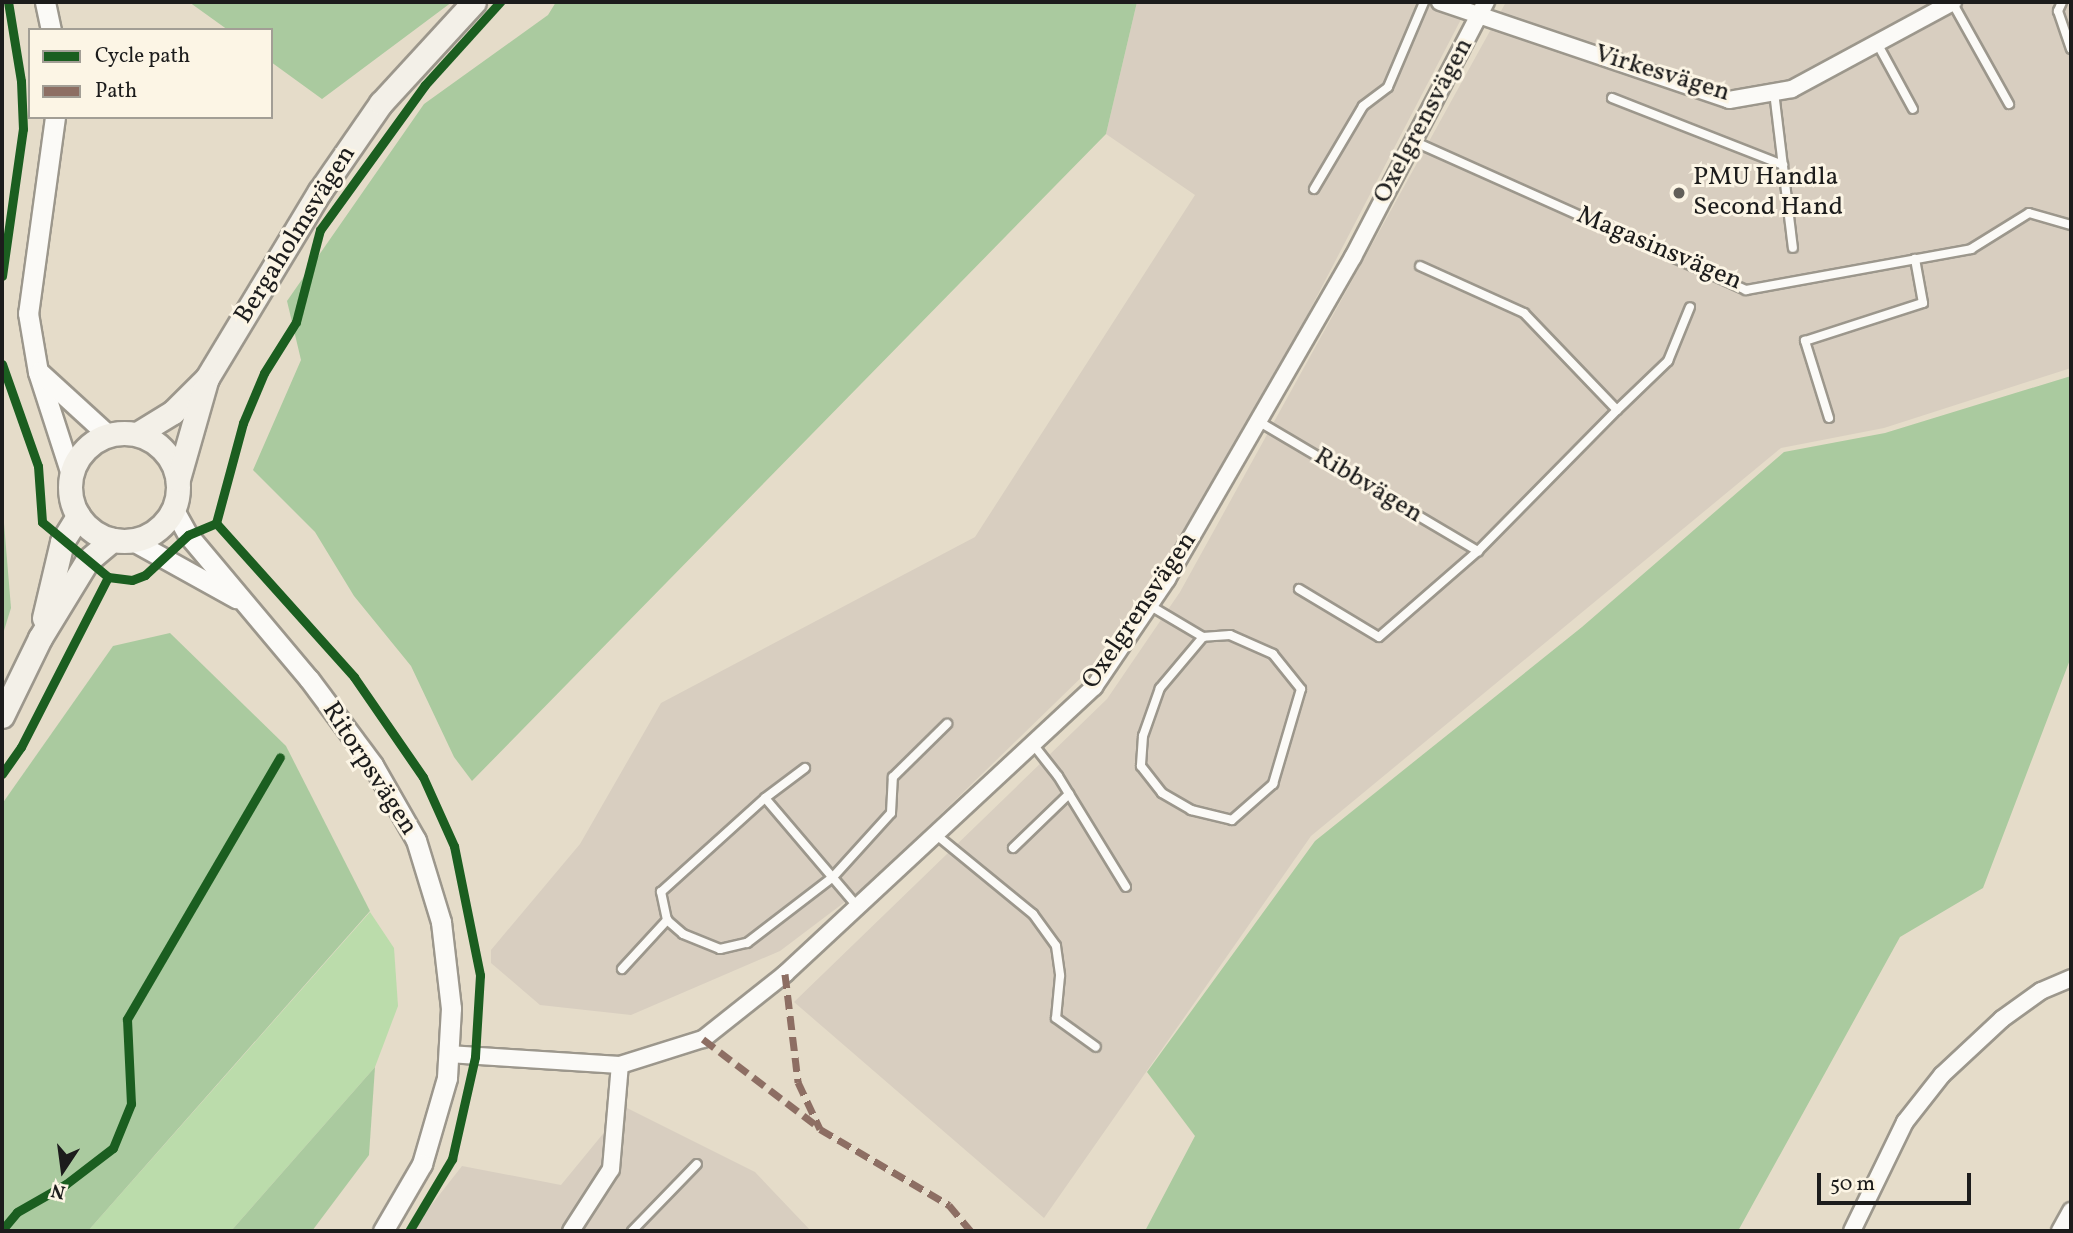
<!DOCTYPE html>
<meta charset="utf-8">
<style>
body{margin:0}
#map{position:relative;width:2073px;height:1233px;overflow:hidden;background:#e5dcc9;font-family:Vollkorn,serif}
div>[style]{position:absolute}
.industrial>*{inset:0;background:#d8cec0}
.green>*{inset:0;background:#bbdcab}
.forest>*{inset:0;background:#aaca9f}
.roads{filter:drop-shadow(2px 0 #9c978c) drop-shadow(-2px 0 #9c978c) drop-shadow(0 2px #9c978c) drop-shadow(0 -2px #9c978c)}
.service>*{height:8px;margin:-4px;padding:0 4px;transform-origin:4px;border-radius:4px;background:#fbfaf7}
.minor>*{height:16px;margin:-8px;padding:0 8px;transform-origin:8px;border-radius:8px;background:#fbfaf7}
.tertiary>*{height:19px;margin:-9.5px;padding:0 9.5px;transform-origin:9.5px;border-radius:9.5px;background:#fbfaf7}
.secondary>*{height:23px;margin:-11.5px;padding:0 11.5px;transform-origin:11.5px;border-radius:11.5px;background:#f3f0e8}
.secondary>.ring{margin:-11.5px;padding:0;box-sizing:content-box;background:none;border:23px solid #f3f0e8;border-radius:50%}
.quiet>*{height:7px;margin-top:-3.5px;transform-origin:0;background:repeating-linear-gradient(90deg,#8d6e63 0 14px,transparent 0 21px)}
.cycleway>*{height:9px;margin:-4.5px;padding:0 4.5px;transform-origin:4.5px;border-radius:4.5px;background:#1b5e20}
.dots>*{width:19px;height:19px;translate:-50% -50%;box-sizing:border-box;border:4px solid #fcf5e5;border-radius:50%}
span{translate:-50% -50%;white-space:nowrap;text-align:center;line-height:1.15;-webkit-text-stroke:6px #fcf5e5;paint-order:stroke}
.street-label{font-size:26px;color:#1c1c1c}
.poi-label{font-size:26px;color:#1c1c1c}
.left{translate:0 -50%;text-align:left}
.frame{position:absolute;inset:0;border:4px solid #1c1c1c;pointer-events:none}
.legend{position:absolute;left:28px;top:28px;width:245px;height:91px;box-sizing:border-box;background:#fcf5e5;border:2px solid #a29e95;margin:0;padding:9px 12px;list-style:none;font-size:21px;color:#1c1c1c}
.legend li{display:flex;align-items:center;gap:14px;height:35px}
.legend b{width:35px;border:2px solid #a29e95}
.north{position:absolute;left:28px;top:1135px;width:70px;height:70px;-webkit-text-stroke:5px #fcf5e5;paint-order:stroke;rotate:193deg;font-size:19px;font-weight:700;line-height:28px;text-align:center;color:#1c1c1c}
.north::after{content:'';display:block;margin:auto;width:24px;height:32px;background:#1c1c1c;clip-path:polygon(50% 0,100% 100%,50% 72%,0 100%)}
.scale{position:absolute;left:1817px;top:1173px;width:154px;height:32px;box-sizing:border-box;border:4px solid #1c1c1c;border-top:0;padding-left:9px;font-size:21px;line-height:24px;white-space:nowrap;color:#1c1c1c;-webkit-text-stroke:5px #fcf5e5;paint-order:stroke}
</style>
<div id="map">
<div class="industrial">
<div style="clip-path:polygon(1137px 2px,1470px 2px,1288px 352px,1196px 516px,1089px 670px,870px 883px,780px 951px,631px 1015px,540px 1005px,491px 963px,491px 950px,580px 844px,661px 703px,975px 537px,1195px 195px,1106px 134px)"></div>
<div style="clip-path:polygon(1506px 2px,2071px 2px,2071px 368px,1884px 428px,1781px 448px,1311px 836px,1044px 1218px,794px 1002px,1107px 699px,1180px 592px)"></div>
<div style="clip-path:polygon(625px 1107px,755px 1172px,811px 1231px,411px 1231px,462px 1166px,561px 1185px)"></div>
</div>
<div class="green">
<div style="clip-path:polygon(370px 912px,394px 948px,398px 1006px,375px 1067px,231px 1231px,88px 1231px)"></div>
</div>
<div class="forest">
<div style="clip-path:polygon(189px 2px,452px 2px,322px 99px,271px 62px,271px 30px,228px 30px)"></div>
<div style="clip-path:polygon(556px 2px,1137px 2px,1106px 134px,472px 781px,454px 757px,411px 666px,354px 596px,315px 532px,253px 470px,301px 360px,287px 301px,424px 104px,548px 15px)"></div>
<div style="clip-path:polygon(2071px 376px,2071px 657px,1983px 888px,1900px 937px,1738px 1231px,1145px 1231px,1195px 1136px,1147px 1072px,1315px 841px,1582px 627px,1784px 452px,1885px 433px)"></div>
<div style="clip-path:polygon(2px 499px,11px 608px,2px 637px)"></div>
<div style="clip-path:polygon(170px 633px,286px 746px,370px 911px,88px 1231px,2px 1231px,2px 804px,113px 646px)"></div>
<div style="clip-path:polygon(375px 1067px,369px 1155px,312px 1231px,231px 1231px)"></div>
</div>
<div class="roads">
<div class="service">
<div style="left:1952px;top:2px;width:117px;rotate:60.8deg"></div>
<div style="left:2062px;top:2px;width:10px;rotate:114deg"></div>
<div style="left:2058px;top:11px;width:40px;rotate:71.1deg"></div>
<div style="left:1877px;top:43px;width:75px;rotate:61.4deg"></div>
<div style="left:1774px;top:92px;width:157px;rotate:83.1deg"></div>
<div style="left:1612px;top:98px;width:184px;rotate:21.4deg"></div>
<div style="left:1413px;top:141px;width:365px;rotate:24.1deg"></div>
<div style="left:1746px;top:290px;width:229px;rotate:-10.3deg"></div>
<div style="left:1971px;top:249px;width:68px;rotate:-31.8deg"></div>
<div style="left:2029px;top:213px;width:44px;rotate:15.9deg"></div>
<div style="left:1314px;top:189px;width:96px;rotate:-59.4deg"></div>
<div style="left:1363px;top:106px;width:31px;rotate:-37deg"></div>
<div style="left:1388px;top:87px;width:92px;rotate:-67deg"></div>
<div style="left:1617px;top:410px;width:71px;rotate:-43.9deg"></div>
<div style="left:1668px;top:361px;width:58px;rotate:-67.8deg"></div>
<div style="left:1829px;top:418px;width:81px;rotate:-107.3deg"></div>
<div style="left:1805px;top:341px;width:124px;rotate:-17.9deg"></div>
<div style="left:1923px;top:303px;width:45px;rotate:-100.3deg"></div>
<div style="left:1258px;top:421px;width:256px;rotate:30.6deg"></div>
<div style="left:1299px;top:589px;width:93px;rotate:31deg"></div>
<div style="left:1379px;top:637px;width:131px;rotate:-41deg"></div>
<div style="left:1478px;top:551px;width:198px;rotate:-45.4deg"></div>
<div style="left:1617px;top:410px;width:134px;rotate:-133.8deg"></div>
<div style="left:1524px;top:313px;width:114px;rotate:-155.7deg"></div>
<div style="left:1149px;top:605px;width:63px;rotate:30.7deg"></div>
<div style="left:1203px;top:637px;width:67px;rotate:130.1deg"></div>
<div style="left:1160px;top:688px;width:51px;rotate:109.5deg"></div>
<div style="left:1143px;top:736px;width:30px;rotate:94deg"></div>
<div style="left:1141px;top:766px;width:34px;rotate:52deg"></div>
<div style="left:1162px;top:793px;width:34px;rotate:30deg"></div>
<div style="left:1191px;top:810px;width:42px;rotate:13.7deg"></div>
<div style="left:1232px;top:820px;width:55px;rotate:-41.3deg"></div>
<div style="left:1273px;top:784px;width:99px;rotate:-73.6deg"></div>
<div style="left:1301px;top:689px;width:45px;rotate:-128.7deg"></div>
<div style="left:1273px;top:654px;width:47px;rotate:-156.2deg"></div>
<div style="left:1230px;top:635px;width:27px;rotate:176deg"></div>
<div style="left:1032px;top:743px;width:42px;rotate:51.8deg"></div>
<div style="left:1058px;top:776px;width:130px;rotate:58.5deg"></div>
<div style="left:805px;top:768px;width:50px;rotate:143.1deg"></div>
<div style="left:765px;top:798px;width:142px;rotate:49.6deg"></div>
<div style="left:934px;top:833px;width:128px;rotate:39.3deg"></div>
<div style="left:1033px;top:914px;width:39px;rotate:54deg"></div>
<div style="left:1056px;top:946px;width:30px;rotate:82deg"></div>
<div style="left:1060px;top:976px;width:42px;rotate:95.4deg"></div>
<div style="left:1056px;top:1018px;width:49px;rotate:35.9deg"></div>
<div style="left:1013px;top:848px;width:78px;rotate:-44deg"></div>
<div style="left:667px;top:920px;width:29px;rotate:-102deg"></div>
<div style="left:661px;top:892px;width:140px;rotate:-42.1deg"></div>
<div style="left:622px;top:969px;width:67px;rotate:-47.4deg"></div>
<div style="left:667px;top:920px;width:21px;rotate:41deg"></div>
<div style="left:683px;top:934px;width:40px;rotate:22deg"></div>
<div style="left:720px;top:949px;width:28px;rotate:-13deg"></div>
<div style="left:747px;top:943px;width:108px;rotate:-37.5deg"></div>
<div style="left:833px;top:877px;width:86px;rotate:-47.8deg"></div>
<div style="left:891px;top:813px;width:36px;rotate:-87deg"></div>
<div style="left:893px;top:777px;width:76px;rotate:-44.5deg"></div>
<div style="left:632px;top:1231px;width:93px;rotate:-45.9deg"></div>
</div>
<div class="minor">
<div style="left:1440px;top:2px;width:305px;rotate:18.7deg"></div>
<div style="left:1729px;top:100px;width:64px;rotate:-9.9deg"></div>
<div style="left:1792px;top:89px;width:183px;rotate:-28.4deg"></div>
<div style="left:448px;top:1054px;width:172px;rotate:3.7deg"></div>
<div style="left:620px;top:1065px;width:87px;rotate:-17.4deg"></div>
<div style="left:703px;top:1039px;width:105px;rotate:-38.4deg"></div>
<div style="left:785px;top:974px;width:422px;rotate:-42.9deg"></div>
<div style="left:1094px;top:687px;width:130px;rotate:-55.9deg"></div>
<div style="left:1167px;top:579px;width:372px;rotate:-60deg"></div>
<div style="left:1353px;top:257px;width:288px;rotate:-62.5deg"></div>
<div style="left:571px;top:1231px;width:74px;rotate:-57.2deg"></div>
<div style="left:611px;top:1169px;width:104px;rotate:-85.1deg"></div>
<div style="left:1852px;top:1231px;width:121px;rotate:-64.1deg"></div>
<div style="left:1905px;top:1122px;width:60px;rotate:-51.8deg"></div>
<div style="left:1942px;top:1075px;width:82px;rotate:-43deg"></div>
<div style="left:2002px;top:1019px;width:48px;rotate:-35.7deg"></div>
<div style="left:2041px;top:991px;width:33px;rotate:-23deg"></div>
<div style="left:2060px;top:1231px;width:23px;rotate:-61deg"></div>
</div>
<div class="tertiary">
<div style="left:45px;top:2px;width:29px;rotate:78deg"></div>
<div style="left:55px;top:117px;width:198px;rotate:97.8deg"></div>
<div style="left:28px;top:313px;width:60px;rotate:80.4deg"></div>
<div style="left:38px;top:372px;width:107px;rotate:72.1deg"></div>
<div style="left:39px;top:372px;width:93px;rotate:42.4deg"></div>
<div style="left:174px;top:510px;width:29px;rotate:61deg"></div>
<div style="left:188px;top:535px;width:188px;rotate:50deg"></div>
<div style="left:309px;top:679px;width:107px;rotate:53.3deg"></div>
<div style="left:373px;top:765px;width:86px;rotate:60.2deg"></div>
<div style="left:416px;top:840px;width:86px;rotate:73deg"></div>
<div style="left:441px;top:922px;width:87px;rotate:83.4deg"></div>
<div style="left:451px;top:1008px;width:70px;rotate:93.3deg"></div>
<div style="left:447px;top:1078px;width:90px;rotate:106.2deg"></div>
<div style="left:422px;top:1164px;width:78px;rotate:120.2deg"></div>
<div style="left:133px;top:541px;width:118px;rotate:29deg"></div>
</div>
<div class="secondary">
<div class="ring" style="left:70px;top:433px;width:85px;height:85px"></div>
<div style="left:137px;top:434px;width:42px;rotate:-31.4deg"></div>
<div style="left:173px;top:412px;width:48px;rotate:-45deg"></div>
<div style="left:207px;top:378px;width:218px;rotate:-58.9deg"></div>
<div style="left:320px;top:191px;width:107px;rotate:-55.3deg"></div>
<div style="left:381px;top:103px;width:137px;rotate:-47.4deg"></div>
<div style="left:178px;top:479px;width:102px;rotate:-74.1deg"></div>
<div style="left:44px;top:618px;width:78px;rotate:-76.7deg"></div>
<div style="left:62px;top:542px;width:31px;rotate:-58deg"></div>
<div style="left:2px;top:716px;width:87px;rotate:-64deg"></div>
<div style="left:40px;top:638px;width:90px;rotate:-58.6deg"></div>
<div style="left:87px;top:561px;width:33px;rotate:-40deg"></div>
</div>
</div>
<div class="quiet">
<div style="left:785px;top:974px;width:109px;rotate:83.1deg"></div>
<div style="left:798px;top:1082px;width:52px;rotate:64.9deg"></div>
<div style="left:820px;top:1129px;width:150px;rotate:30.5deg"></div>
<div style="left:949px;top:1205px;width:34px;rotate:50deg"></div>
<div style="left:703px;top:1039px;width:143px;rotate:37.3deg"></div>
</div>
<div class="cycleway">
<div style="left:2px;top:276px;width:148px;rotate:-81.9deg"></div>
<div style="left:23px;top:129px;width:48px;rotate:-92.4deg"></div>
<div style="left:21px;top:81px;width:80px;rotate:-99.3deg"></div>
<div style="left:2px;top:364px;width:108px;rotate:70.6deg"></div>
<div style="left:38px;top:466px;width:56px;rotate:85.9deg"></div>
<div style="left:42px;top:522px;width:86px;rotate:39.8deg"></div>
<div style="left:216px;top:523px;width:207px;rotate:48.1deg"></div>
<div style="left:354px;top:677px;width:121px;rotate:55.4deg"></div>
<div style="left:423px;top:777px;width:76px;rotate:65.8deg"></div>
<div style="left:454px;top:846px;width:132px;rotate:78.6deg"></div>
<div style="left:480px;top:975px;width:82px;rotate:93.5deg"></div>
<div style="left:475px;top:1057px;width:105px;rotate:102.7deg"></div>
<div style="left:452px;top:1159px;width:84px;rotate:120.8deg"></div>
<div style="left:2px;top:774px;width:33px;rotate:-55deg"></div>
<div style="left:21px;top:747px;width:191px;rotate:-62.9deg"></div>
<div style="left:108px;top:577px;width:24px;rotate:7deg"></div>
<div style="left:132px;top:580px;width:14px;rotate:-21deg"></div>
<div style="left:145px;top:575px;width:59px;rotate:-42.9deg"></div>
<div style="left:188px;top:535px;width:30px;rotate:-23deg"></div>
<div style="left:216px;top:523px;width:104px;rotate:-74.9deg"></div>
<div style="left:243px;top:423px;width:54px;rotate:-67.2deg"></div>
<div style="left:264px;top:373px;width:60px;rotate:-57.9deg"></div>
<div style="left:296px;top:322px;width:95px;rotate:-75.4deg"></div>
<div style="left:320px;top:230px;width:179px;rotate:-54.1deg"></div>
<div style="left:425px;top:85px;width:112px;rotate:-47.9deg"></div>
<div style="left:2px;top:1230px;width:23px;rotate:-50deg"></div>
<div style="left:17px;top:1212px;width:56px;rotate:-29.7deg"></div>
<div style="left:66px;top:1184px;width:59px;rotate:-37.5deg"></div>
<div style="left:113px;top:1148px;width:48px;rotate:-67.8deg"></div>
<div style="left:131px;top:1104px;width:85px;rotate:-92.7deg"></div>
<div style="left:127px;top:1019px;width:303px;rotate:-59.7deg"></div>
</div>
<div class="dots">
<div style="left:1679px;top:193px;background:#625f59"></div>
</div>
<div class="street-label">
<span style="left:1662px;top:74px;rotate:17deg">Virkesvägen</span>
<span style="left:1424px;top:121px;rotate:-62deg">Oxelgrensvägen</span>
<span style="left:296px;top:235px;rotate:-58deg">Bergaholmsvägen</span>
<span style="left:1659px;top:249px;rotate:23deg">Magasinsvägen</span>
<span style="left:1368px;top:486px;rotate:31deg">Ribbvägen</span>
<span style="left:1140px;top:611px;rotate:-56deg">Oxelgrensvägen</span>
<span style="left:369px;top:769px;rotate:57deg">Ritorpsvägen</span>
</div>
<div class="poi-label">
<span class="left" style="left:1693px;top:193px">PMU Handla<br>Second Hand</span>
</div>
<div class="frame"></div>
<ul class="legend">
<li><b style="height:9px;background:#1b5e20"></b>Cycle path</li>
<li><b style="height:9px;background:#8d6e63"></b>Path</li>
</ul>
<div class="north">N</div>
<div class="scale">50 m</div>
</div>
